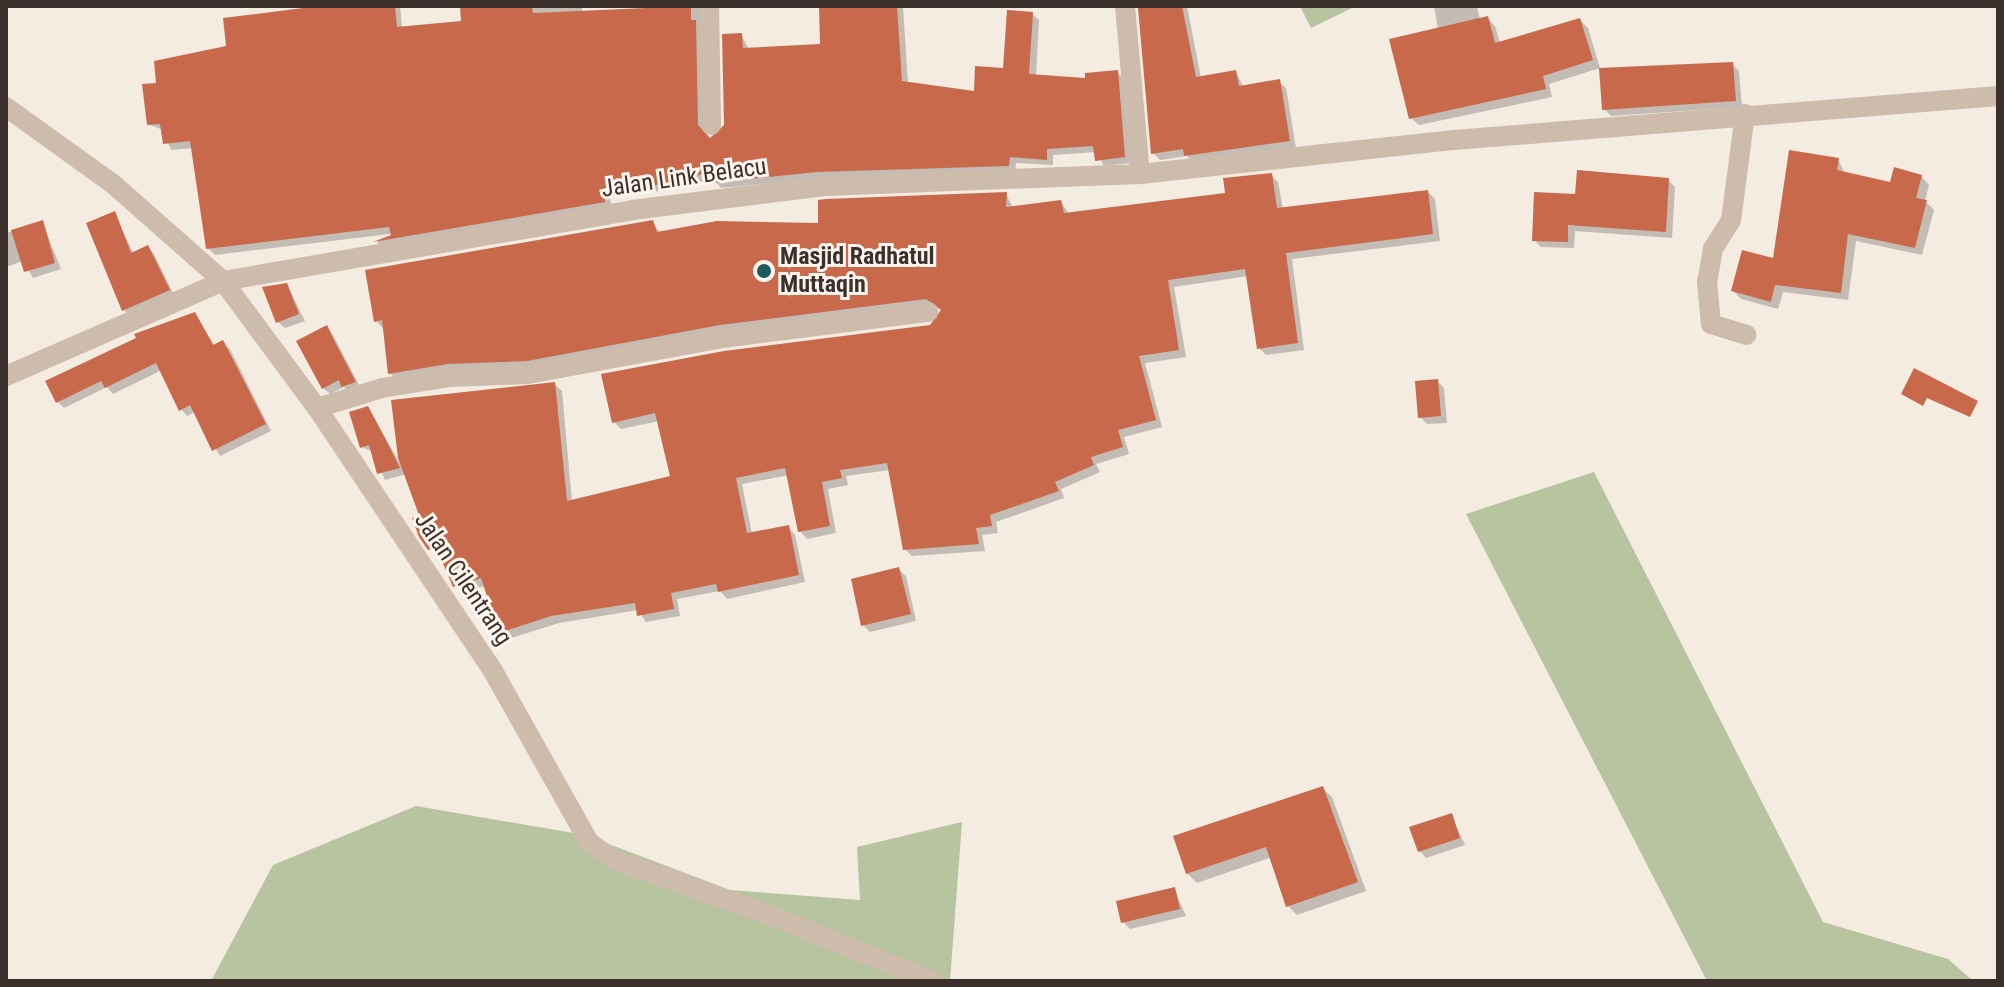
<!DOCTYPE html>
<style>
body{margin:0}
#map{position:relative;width:2004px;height:987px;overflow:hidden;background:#f4ebe1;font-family:"Roboto Condensed",sans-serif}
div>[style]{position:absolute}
.green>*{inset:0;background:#b8c4a0}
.shadow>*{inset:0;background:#0003}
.building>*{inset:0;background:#c8694b}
.street>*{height:20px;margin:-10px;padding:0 10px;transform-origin:10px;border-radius:10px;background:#cdbbac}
.dots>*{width:22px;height:22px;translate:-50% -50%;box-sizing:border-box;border:4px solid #fbf5ee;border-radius:50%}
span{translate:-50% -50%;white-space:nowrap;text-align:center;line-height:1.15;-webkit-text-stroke:6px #fbf5ee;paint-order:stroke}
.street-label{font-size:24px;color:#3b302b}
.poi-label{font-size:24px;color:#3b302b;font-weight:700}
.left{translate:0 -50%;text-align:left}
.frame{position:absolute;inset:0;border:8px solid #3b302b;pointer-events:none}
</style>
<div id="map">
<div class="green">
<div style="clip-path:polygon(1300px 6px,1356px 6px,1311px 28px)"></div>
<div style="clip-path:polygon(1594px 472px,1823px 922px,1948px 959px,1973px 981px,1707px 981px,1466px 514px)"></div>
<div style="clip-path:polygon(416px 806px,585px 835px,730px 890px,860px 900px,857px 847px,962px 822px,950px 981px,211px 981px,273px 865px)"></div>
</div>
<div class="shadow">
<div style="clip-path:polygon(321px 6px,400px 6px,402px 28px,463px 23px,462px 6px,582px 6px,582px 12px,705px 6px,707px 139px,720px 138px,726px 126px,741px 35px,749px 49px,822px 46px,821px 6px,903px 6px,908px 84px,975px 93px,1005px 70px,1032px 14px,1039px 20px,1036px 76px,1088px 80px,1117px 72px,1124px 79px,1131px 163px,1104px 166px,1096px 152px,1053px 155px,1053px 165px,1016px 163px,1015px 172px,825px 178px,721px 188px,714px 179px,665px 191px,610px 194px,611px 208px,382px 248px,377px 242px,398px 233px,215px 255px,208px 248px,193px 148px,171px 150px,163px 130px,148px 124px,158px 85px)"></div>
<div style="clip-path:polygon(1140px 6px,1187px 6px,1201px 78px,1236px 72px,1244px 88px,1279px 82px,1286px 88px,1296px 148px,1193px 162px,1187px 156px,1160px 160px,1153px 153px)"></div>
<div style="clip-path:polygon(1434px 6px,1477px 6px,1480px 20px,1487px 18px,1495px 26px,1500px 43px,1580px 20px,1588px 28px,1600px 68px,1549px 84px,1552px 97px,1419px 125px,1411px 118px,1438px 29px)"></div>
<div style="clip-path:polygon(1732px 64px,1739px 71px,1742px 107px,1611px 116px,1604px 109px)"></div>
<div style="clip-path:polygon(1838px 159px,1845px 174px,1892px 184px,1921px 176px,1929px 185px,1925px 201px,1934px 210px,1922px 255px,1856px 241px,1848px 300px,1783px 292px,1778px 309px,1741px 299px,1733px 291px,1775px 261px)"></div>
<div style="clip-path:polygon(1271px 175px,1278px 182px,1283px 209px,1428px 192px,1435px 199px,1440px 241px,1292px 259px,1304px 350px,1266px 355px,1259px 348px,1248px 276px,1174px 287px,1186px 357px,1145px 363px,1162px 427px,1124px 437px,1129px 454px,1096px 464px,1100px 472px,1061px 489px,1064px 498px,996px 522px,998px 533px,982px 535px,985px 551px,912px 556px,905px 549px,890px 470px,846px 476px,848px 485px,828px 489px,836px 533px,807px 539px,800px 531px,789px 475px,742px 484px,752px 534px,788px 527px,795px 535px,805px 582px,727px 599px,720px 591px,677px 599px,680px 616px,646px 622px,638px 610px,559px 623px,508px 639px,486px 585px,462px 594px,441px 555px,429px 549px,406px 474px,385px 480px,373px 452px,362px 447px,368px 408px,401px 465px,554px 384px,562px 391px,572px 502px,672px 477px,659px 421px,621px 429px,614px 422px,931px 327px,942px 311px,935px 305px,535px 367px,397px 380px,390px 373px,383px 328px,376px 321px,652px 223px,661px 233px,820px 225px,1006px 194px,1013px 208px,1061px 202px,1069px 214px,1228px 195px)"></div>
<div style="clip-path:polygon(1668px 180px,1675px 187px,1672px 238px,1575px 231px,1574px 248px,1541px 247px,1534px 240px,1577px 196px)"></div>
<div style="clip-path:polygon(114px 214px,134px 254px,148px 247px,154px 254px,175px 297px,131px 317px,124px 310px)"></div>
<div style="clip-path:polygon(42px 222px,61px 269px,33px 278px,23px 261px,6px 267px,6px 233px)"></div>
<div style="clip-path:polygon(287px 285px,305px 321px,285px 328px,278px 322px)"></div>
<div style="clip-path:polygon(195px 314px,215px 346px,223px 343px,230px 349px,271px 431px,220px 456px,195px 412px,187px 416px,181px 409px,162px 370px,113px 394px,107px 387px,64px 408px,58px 402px)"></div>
<div style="clip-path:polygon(326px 328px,333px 335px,361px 389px,350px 393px,344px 387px,330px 394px,323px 388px)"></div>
<div style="clip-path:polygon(1437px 381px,1444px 388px,1447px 423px,1427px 424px,1420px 417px)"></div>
<div style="clip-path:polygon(899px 570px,906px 576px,916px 621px,870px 632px,863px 625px)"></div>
<div style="clip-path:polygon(1322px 788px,1332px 797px,1366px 891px,1297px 915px,1288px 906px,1272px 857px,1197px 883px,1187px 873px)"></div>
<div style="clip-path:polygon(1451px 815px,1465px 845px,1426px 858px,1420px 851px)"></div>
<div style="clip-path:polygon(1174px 889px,1186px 916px,1130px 929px,1123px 922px)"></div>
</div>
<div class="building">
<div style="clip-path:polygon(319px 6px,395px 6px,397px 27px,461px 21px,460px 6px,532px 6px,533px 13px,691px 6px,691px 20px,696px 20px,698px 125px,710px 138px,724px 125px,722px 34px,742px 33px,743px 48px,820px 44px,819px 6px,897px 6px,902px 81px,974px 91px,975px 66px,1003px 68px,1007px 10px,1033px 12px,1029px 74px,1085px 78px,1085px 73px,1118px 70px,1125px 157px,1095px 161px,1093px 146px,1047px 149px,1047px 160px,1010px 157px,1009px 166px,817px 172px,712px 183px,712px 172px,657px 185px,604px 188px,605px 202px,373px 242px,391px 235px,389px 227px,206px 249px,190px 141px,163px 144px,160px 124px,147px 125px,142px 84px,156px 83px,154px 61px,226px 46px,223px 18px)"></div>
<div style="clip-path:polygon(1182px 6px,1196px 77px,1236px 70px,1239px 86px,1280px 79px,1290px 141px,1184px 156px,1183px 149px,1151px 154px,1138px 8px)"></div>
<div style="clip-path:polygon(1488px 16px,1495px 43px,1580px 18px,1593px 60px,1543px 76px,1546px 89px,1409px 119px,1389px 39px)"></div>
<div style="clip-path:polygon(1733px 62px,1736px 101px,1602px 110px,1599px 68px)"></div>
<div style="clip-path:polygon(1789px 150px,1839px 158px,1837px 170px,1890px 182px,1894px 167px,1922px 175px,1916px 198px,1927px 200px,1915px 248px,1848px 234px,1841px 293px,1775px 285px,1771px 302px,1731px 291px,1742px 250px,1773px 258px)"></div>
<div style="clip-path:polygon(1577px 170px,1669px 178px,1666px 232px,1568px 225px,1568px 242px,1532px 241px,1534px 192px,1575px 194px)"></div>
<div style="clip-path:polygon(1272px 173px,1277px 208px,1428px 190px,1433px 234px,1286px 253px,1298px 343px,1257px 349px,1245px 269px,1168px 280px,1179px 350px,1139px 356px,1156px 420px,1118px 430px,1123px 447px,1091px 457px,1094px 465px,1055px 482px,1059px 491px,990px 515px,992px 526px,976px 528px,979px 544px,903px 550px,887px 463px,840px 470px,842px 478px,822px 482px,830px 526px,798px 532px,785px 468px,736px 478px,747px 533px,789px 525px,799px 575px,718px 592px,716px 584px,671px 593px,674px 609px,637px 616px,635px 603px,551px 616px,499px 633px,481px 578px,453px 587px,436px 547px,428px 550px,419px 537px,412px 518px,419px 515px,398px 458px,391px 400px,555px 382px,567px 501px,670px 476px,655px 413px,612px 423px,601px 374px,724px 351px,930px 325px,941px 310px,926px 299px,720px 325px,527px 361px,448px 364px,388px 374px,382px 320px,374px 322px,365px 270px,653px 220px,657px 232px,717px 221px,818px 223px,818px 200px,826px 199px,1007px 192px,1006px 207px,1061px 200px,1064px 213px,1225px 193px,1223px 178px)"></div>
<div style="clip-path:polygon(115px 211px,131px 253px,148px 245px,170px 290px,122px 311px,86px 223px)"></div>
<div style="clip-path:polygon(43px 220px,55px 263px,24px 272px,11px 230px)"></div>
<div style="clip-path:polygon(287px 283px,299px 314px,276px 323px,262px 287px)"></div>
<div style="clip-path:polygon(195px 312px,213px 345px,223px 340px,266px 424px,212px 451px,190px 405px,179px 411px,156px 363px,105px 388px,101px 381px,56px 403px,45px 381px,136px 338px,134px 334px)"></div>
<div style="clip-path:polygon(327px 325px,336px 344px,356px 382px,341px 387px,339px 380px,322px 389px,296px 341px)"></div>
<div style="clip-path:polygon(1914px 368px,1978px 401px,1970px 417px,1927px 398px,1923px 406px,1901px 394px)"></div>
<div style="clip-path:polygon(1438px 379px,1441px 416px,1418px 418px,1415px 381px)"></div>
<div style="clip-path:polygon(368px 406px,386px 440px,400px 468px,377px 474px,369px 445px,360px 448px,349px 412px)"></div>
<div style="clip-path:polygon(899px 567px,911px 614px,861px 626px,851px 579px)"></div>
<div style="clip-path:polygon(1323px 786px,1358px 882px,1286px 907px,1266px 847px,1186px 874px,1173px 836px)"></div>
<div style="clip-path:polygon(1452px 813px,1460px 838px,1418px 852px,1409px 827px)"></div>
<div style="clip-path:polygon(1175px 887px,1180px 909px,1121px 923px,1116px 901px)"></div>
</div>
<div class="street">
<div style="left:709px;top:6px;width:119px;rotate:89deg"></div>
<div style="left:1125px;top:6px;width:169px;rotate:84.9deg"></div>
<div style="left:6px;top:107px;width:132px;rotate:35.7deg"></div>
<div style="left:113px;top:184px;width:147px;rotate:41.4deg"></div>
<div style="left:223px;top:281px;width:158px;rotate:53.5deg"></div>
<div style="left:317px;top:408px;width:316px;rotate:56.2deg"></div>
<div style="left:493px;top:671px;width:196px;rotate:60.7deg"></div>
<div style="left:589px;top:842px;width:29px;rotate:36deg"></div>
<div style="left:612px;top:859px;width:170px;rotate:19.6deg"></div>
<div style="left:772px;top:916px;width:173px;rotate:22.1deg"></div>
<div style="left:1745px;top:114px;width:107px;rotate:97.5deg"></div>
<div style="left:1731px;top:220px;width:34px;rotate:122deg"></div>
<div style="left:1713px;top:249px;width:34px;rotate:100deg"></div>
<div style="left:1707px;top:282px;width:42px;rotate:84.6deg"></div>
<div style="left:1711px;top:324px;width:37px;rotate:17deg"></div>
<div style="left:6px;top:376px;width:237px;rotate:-23.6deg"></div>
<div style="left:223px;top:281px;width:415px;rotate:-9.8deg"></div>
<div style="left:632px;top:210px;width:194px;rotate:-7.1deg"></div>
<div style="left:825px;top:186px;width:315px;rotate:-2.2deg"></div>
<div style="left:1140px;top:174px;width:316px;rotate:-6.2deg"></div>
<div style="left:1454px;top:140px;width:546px;rotate:-4.62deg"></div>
<div style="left:317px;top:408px;width:68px;rotate:-17.1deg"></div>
<div style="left:382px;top:388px;width:68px;rotate:-9.3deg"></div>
<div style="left:449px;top:377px;width:79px;rotate:-2.2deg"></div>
<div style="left:528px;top:374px;width:197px;rotate:-10.5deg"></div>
<div style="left:722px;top:338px;width:208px;rotate:-7.2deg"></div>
</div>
<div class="dots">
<div style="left:764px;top:271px;background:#1f5a5e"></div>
</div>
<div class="street-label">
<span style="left:684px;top:178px;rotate:-8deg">Jalan Link Belacu</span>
<span style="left:463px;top:579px;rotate:56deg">Jalan Cilentrang</span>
</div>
<div class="poi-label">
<span class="left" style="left:780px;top:271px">Masjid Radhatul<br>Muttaqin</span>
</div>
<div class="frame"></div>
</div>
